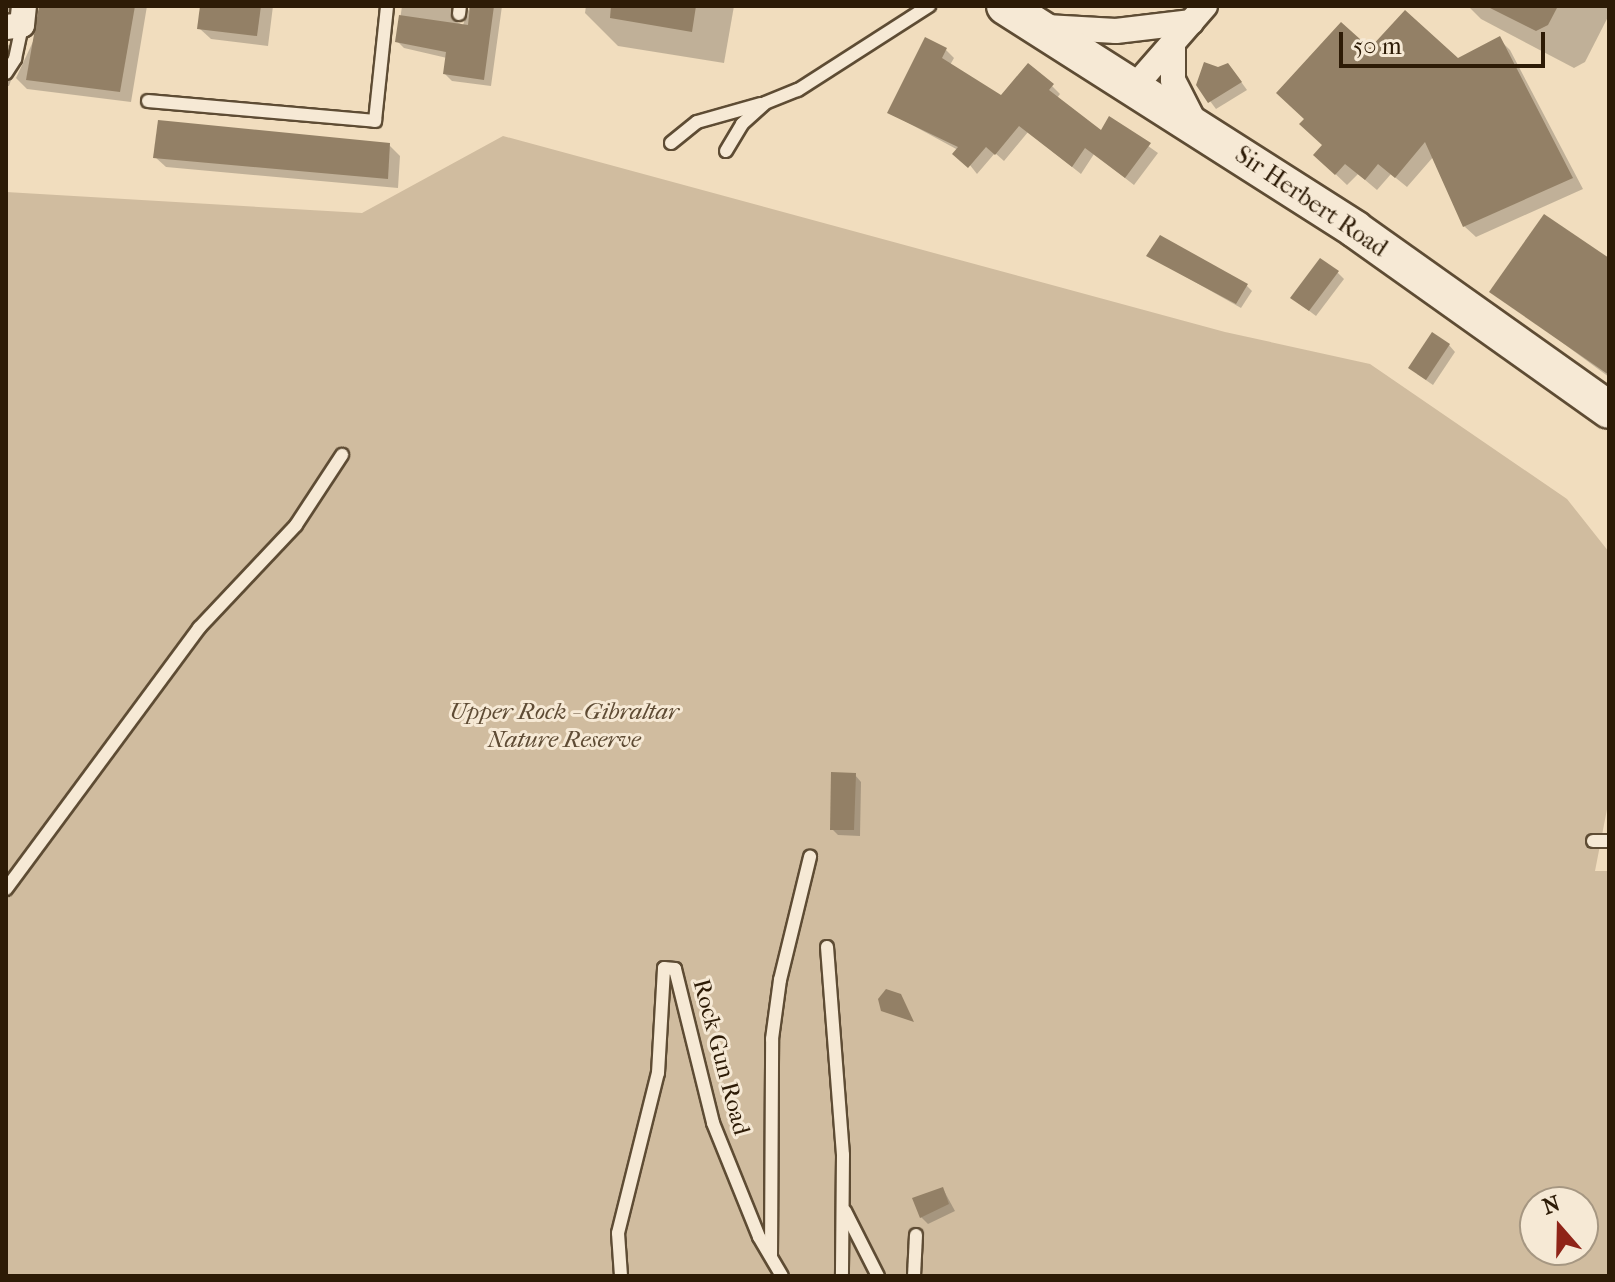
<!DOCTYPE html>
<style>
body{margin:0}
#map{position:relative;width:1615px;height:1282px;overflow:hidden;background:#f1ddbe;font-family:"IM FELL French Canon",serif}
div>[style]{position:absolute}
.green>*{inset:0;background:#d0bc9f}
.shadow>*{inset:0;background:#0003}
.building>*{inset:0;background:#938066}
.roads{filter:drop-shadow(2px 0 #5e4c34) drop-shadow(-2px 0 #5e4c34) drop-shadow(0 2px #5e4c34) drop-shadow(0 -2px #5e4c34)}
.lane>*{height:12px;margin:-6px;padding:0 6px;transform-origin:6px;border-radius:6px;background:#f6e9d5}
.street>*{height:24px;margin:-12px;padding:0 12px;transform-origin:12px;border-radius:12px;background:#f6e9d5}
.secondary>*{height:36px;margin:-18px;padding:0 18px;transform-origin:18px;border-radius:18px;background:#f6e9d5}
span{translate:-50% -50%;white-space:nowrap;text-align:center;line-height:1.15;-webkit-text-stroke:6px #f6e9d5;paint-order:stroke}
.street-label{font-size:24px;color:#2d1b06}
.park-label{font-size:24px;color:#5e4b34;font-style:italic}
.frame{position:absolute;inset:0;border:8px solid #2d1b06;pointer-events:none}
.north{position:absolute;left:1519px;top:1186px;width:80px;height:80px;box-sizing:border-box;background:#f6e9d5;border:2px solid #a69782;border-radius:50%;rotate:340deg;font-size:22px;font-weight:700;line-height:32px;text-align:center;color:#2d1b06}
.north::after{content:'';display:block;margin:auto;width:28px;height:36px;background:#8f2418;clip-path:polygon(50% 0,100% 100%,50% 72%,0 100%)}
.scale{position:absolute;left:1339px;top:32px;width:206px;height:36px;box-sizing:border-box;border:4px solid #2d1b06;border-top:0;padding-left:10px;font-size:24px;line-height:28px;white-space:nowrap;color:#2d1b06;-webkit-text-stroke:6px #f6e9d5;paint-order:stroke}
</style>
<div id="map">
<div class="green">
<div style="clip-path:polygon(evenodd,503px 136px,1225px 332px,1370px 364px,1567px 499px,1609px 552px,1609px 799px,1595px 871px,1609px 871px,1609px 1276px,6px 1276px,6px 192px,362px 213px,503px 136px,1535px 1202px,1583px 1202px,1583px 1250px,1535px 1250px,1535px 1202px)"></div>
</div>
<div class="shadow">
<div style="clip-path:polygon(6px 6px,28px 6px,6px 31px)"></div>
<div style="clip-path:polygon(40px 6px,147px 6px,131px 102px,27px 89px,16px 78px,37px 33px)"></div>
<div style="clip-path:polygon(202px 6px,273px 6px,268px 46px,211px 39px,199px 28px)"></div>
<div style="clip-path:polygon(402px 6px,462px 6px,457px 22px,463px 25px,470px 6px,502px 6px,491px 86px,452px 81px,445px 74px,447px 58px,404px 48px,397px 41px)"></div>
<div style="clip-path:polygon(586px 6px,734px 6px,724px 63px,618px 46px,585px 13px)"></div>
<div style="clip-path:polygon(1468px 6px,1609px 6px,1609px 15px,1585px 62px,1574px 68px,1481px 19px)"></div>
<div style="clip-path:polygon(1499px 39px,1510px 50px,1583px 189px,1476px 237px,1464px 226px,1434px 156px,1407px 187px,1391px 174px,1377px 190px,1358px 174px,1347px 185px,1327px 166px,1324px 146px,1370px 51px,1458px 61px)"></div>
<div style="clip-path:polygon(6px 43px,20px 55px,9px 86px,6px 86px)"></div>
<div style="clip-path:polygon(946px 50px,954px 58px,950px 65px,1002px 97px,1052px 86px,1060px 94px,1057px 98px,1101px 133px,1110px 119px,1158px 153px,1134px 185px,1094px 154px,1081px 174px,1028px 132px,1004px 161px,995px 153px,977px 174px,958px 150px,890px 113px)"></div>
<div style="clip-path:polygon(1234px 72px,1247px 90px,1216px 109px,1198px 85px)"></div>
<div style="clip-path:polygon(389px 145px,400px 156px,398px 188px,166px 167px,155px 157px)"></div>
<div style="clip-path:polygon(1149px 256px,1247px 286px,1252px 291px,1241px 308px)"></div>
<div style="clip-path:polygon(1609px 260px,1609px 377px,1492px 291px)"></div>
<div style="clip-path:polygon(1337px 272px,1344px 279px,1316px 316px,1300px 304px)"></div>
<div style="clip-path:polygon(1449px 345px,1455px 352px,1433px 385px,1417px 374px)"></div>
<div style="clip-path:polygon(855px 775px,861px 782px,860px 836px,838px 835px,832px 829px)"></div>
<div style="clip-path:polygon(943px 1189px,955px 1211px,928px 1224px,921px 1217px)"></div>
</div>
<div class="building">
<div style="clip-path:polygon(39px 6px,135px 6px,120px 92px,26px 80px)"></div>
<div style="clip-path:polygon(200px 6px,261px 6px,257px 36px,197px 29px)"></div>
<div style="clip-path:polygon(470px 6px,494px 6px,484px 80px,443px 74px,446px 52px,395px 42px,399px 15px,468px 25px)"></div>
<div style="clip-path:polygon(611px 6px,696px 6px,692px 32px,610px 18px)"></div>
<div style="clip-path:polygon(1486px 6px,1558px 6px,1548px 25px,1536px 31px)"></div>
<div style="clip-path:polygon(1405px 10px,1458px 58px,1500px 36px,1573px 178px,1463px 227px,1425px 142px,1395px 178px,1378px 164px,1365px 180px,1345px 164px,1335px 175px,1313px 155px,1322px 145px,1299px 124px,1304px 119px,1276px 93px,1341px 22px,1370px 48px)"></div>
<div style="clip-path:polygon(925px 37px,947px 48px,942px 58px,1001px 95px,1028px 63px,1054px 84px,1049px 90px,1101px 130px,1109px 116px,1151px 143px,1125px 178px,1085px 148px,1072px 167px,1019px 126px,995px 155px,986px 147px,968px 168px,952px 154px,958px 147px,887px 113px)"></div>
<div style="clip-path:polygon(1204px 62px,1218px 67px,1228px 63px,1242px 82px,1208px 103px,1196px 85px)"></div>
<div style="clip-path:polygon(158px 120px,390px 143px,388px 179px,153px 158px)"></div>
<div style="clip-path:polygon(1544px 214px,1609px 258px,1609px 375px,1489px 292px)"></div>
<div style="clip-path:polygon(1160px 235px,1248px 284px,1236px 304px,1146px 256px)"></div>
<div style="clip-path:polygon(1320px 258px,1339px 271px,1309px 311px,1290px 298px)"></div>
<div style="clip-path:polygon(1432px 332px,1450px 344px,1426px 380px,1408px 368px)"></div>
<div style="clip-path:polygon(831px 772px,856px 773px,854px 830px,830px 830px)"></div>
<div style="clip-path:polygon(886px 989px,901px 994px,914px 1022px,881px 1011px,878px 999px)"></div>
<div style="clip-path:polygon(943px 1187px,949px 1204px,920px 1218px,912px 1198px)"></div>
</div>
<div class="roads">
<div class="lane">
<div style="left:459px;top:14px;width:8px;rotate:-83deg"></div>
<div style="left:6px;top:73px;width:17px;rotate:-57deg"></div>
<div style="left:15px;top:59px;width:35px;rotate:-78deg"></div>
<div style="left:148px;top:101px;width:228px;rotate:5deg"></div>
<div style="left:375px;top:121px;width:116px;rotate:-84deg"></div>
<div style="left:671px;top:143px;width:33px;rotate:-39deg"></div>
<div style="left:697px;top:122px;width:66px;rotate:-15.7deg"></div>
<div style="left:726px;top:151px;width:31px;rotate:-59deg"></div>
<div style="left:742px;top:124px;width:31px;rotate:-42deg"></div>
<div style="left:765px;top:103px;width:35px;rotate:-22deg"></div>
<div style="left:798px;top:90px;width:156px;rotate:-32.7deg"></div>
<div style="left:1593px;top:841px;width:16px"></div>
<div style="left:6px;top:889px;width:325px;rotate:-53.5deg"></div>
<div style="left:199px;top:628px;width:141px;rotate:-46.7deg"></div>
<div style="left:296px;top:525px;width:84px;rotate:-56.7deg"></div>
<div style="left:827px;top:947px;width:209px;rotate:85.6deg"></div>
<div style="left:843px;top:1155px;width:121px;rotate:90.5deg"></div>
<div style="left:845px;top:1211px;width:73px;rotate:63.1deg"></div>
<div style="left:771px;top:1256px;width:217px;rotate:-89.7deg"></div>
<div style="left:772px;top:1039px;width:60px;rotate:-82.3deg"></div>
<div style="left:780px;top:980px;width:127px;rotate:-76.3deg"></div>
<div style="left:621px;top:1276px;width:43px;rotate:-94deg"></div>
<div style="left:618px;top:1233px;width:165px;rotate:-76deg"></div>
<div style="left:658px;top:1073px;width:105px;rotate:-86.7deg"></div>
<div style="left:664px;top:968px;width:11px;rotate:5deg"></div>
<div style="left:675px;top:969px;width:159px;rotate:76.1deg"></div>
<div style="left:713px;top:1123px;width:123px;rotate:68deg"></div>
<div style="left:759px;top:1237px;width:45px;rotate:59.5deg"></div>
<div style="left:914px;top:1276px;width:41px;rotate:-87.2deg"></div>
</div>
<div class="street">
<div style="left:6px;top:27px;width:16px;rotate:-7deg"></div>
<div style="left:22px;top:25px;width:19px;rotate:-84deg"></div>
<div style="left:1046px;top:27px;width:70px;rotate:3.3deg"></div>
<div style="left:1116px;top:31px;width:76px;rotate:-6.8deg"></div>
<div style="left:1173px;top:42px;width:38px;rotate:90deg"></div>
<div style="left:1173px;top:80px;width:51px;rotate:62.9deg"></div>
<div style="left:1136px;top:85px;width:105px;rotate:-48.9deg"></div>
</div>
<div class="secondary">
<div style="left:1005px;top:6px;width:416px;rotate:32.5deg"></div>
<div style="left:1356px;top:230px;width:310px;rotate:35.4deg"></div>
</div>
</div>
<div class="street-label">
<span style="left:1311px;top:202px;rotate:34deg">Sir Herbert Road</span>
<span style="left:721px;top:1057px;rotate:75deg">Rock Gun Road</span>
</div>
<div class="park-label">
<span style="left:564px;top:726px">Upper Rock - Gibraltar<br>Nature Reserve</span>
</div>
<div class="frame"></div>
<div class="north">N</div>
<div class="scale">50 m</div>
</div>
